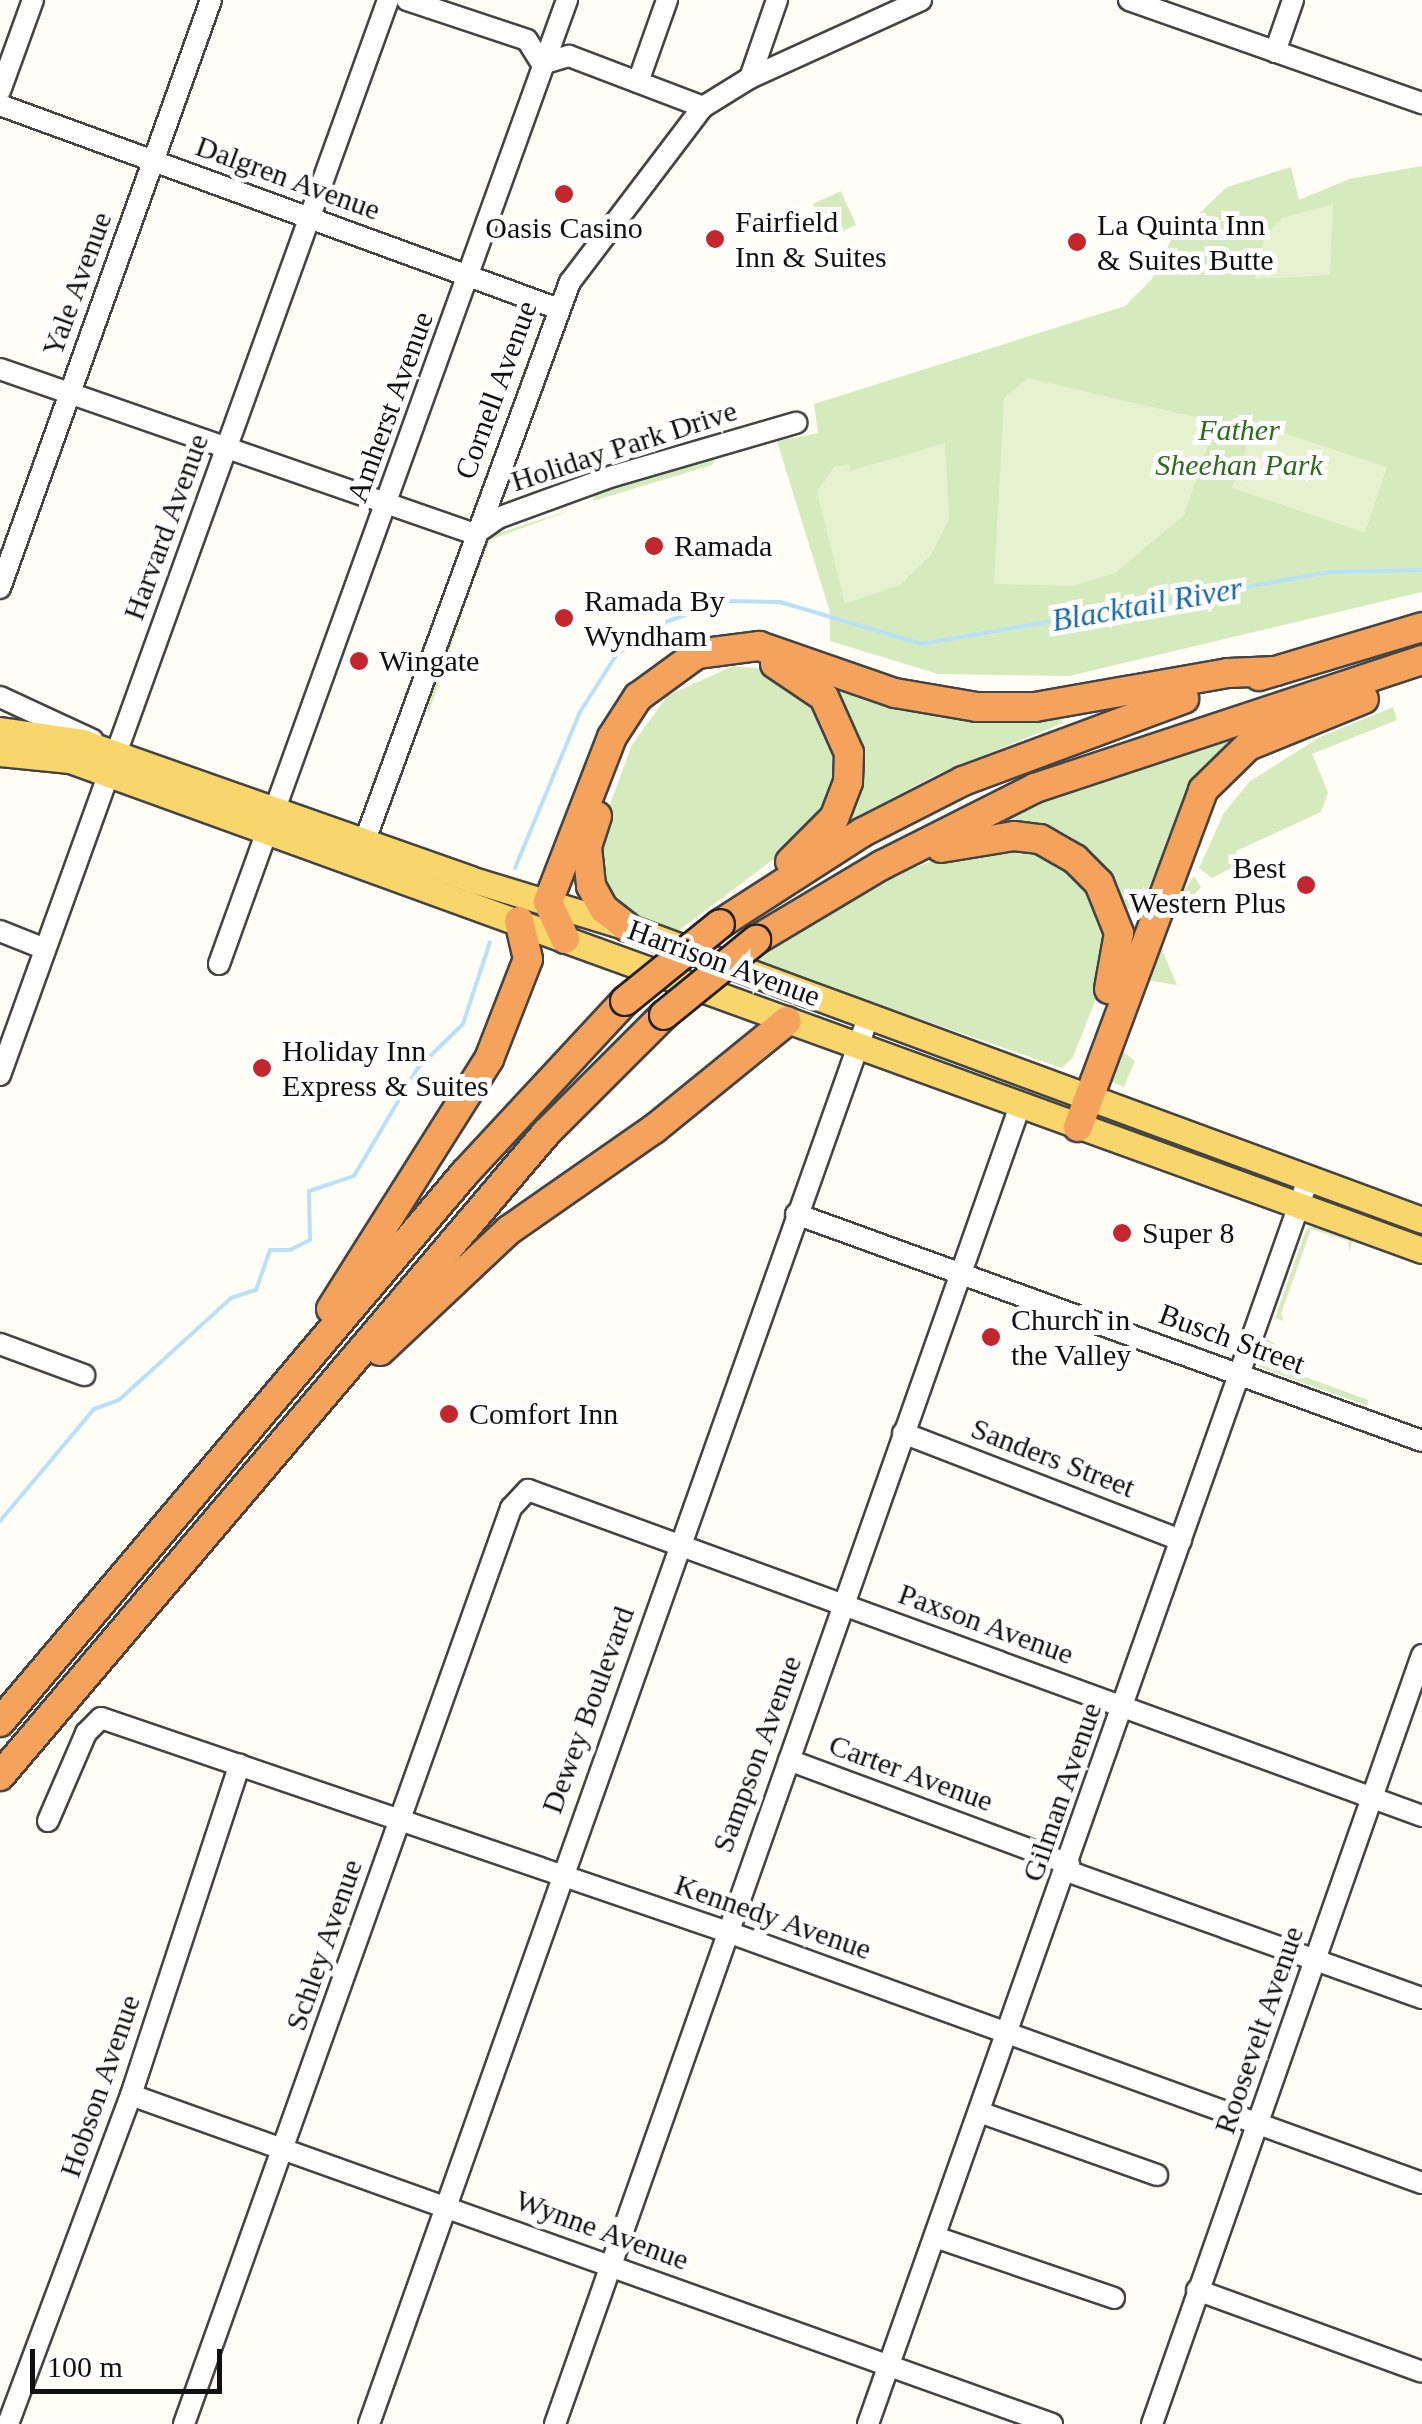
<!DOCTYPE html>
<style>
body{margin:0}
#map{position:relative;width:1422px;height:2424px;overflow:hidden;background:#fffdf5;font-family:Georgia,serif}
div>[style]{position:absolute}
.green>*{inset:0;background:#d5ebbd}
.pitch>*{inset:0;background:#e6f2cf}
.stream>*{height:4px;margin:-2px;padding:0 2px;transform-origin:2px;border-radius:2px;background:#b9e0f7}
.roads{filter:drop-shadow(2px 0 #444) drop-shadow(-2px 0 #444) drop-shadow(0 2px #444) drop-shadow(0 -2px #444)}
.minor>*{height:20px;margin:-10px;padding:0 10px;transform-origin:10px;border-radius:10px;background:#fff}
.major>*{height:25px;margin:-12.5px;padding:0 12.5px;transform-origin:12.5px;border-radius:12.5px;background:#f9d66b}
.highway>*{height:28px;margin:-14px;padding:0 14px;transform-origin:14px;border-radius:14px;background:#f5a25d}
.bridges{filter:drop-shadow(2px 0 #222) drop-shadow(-2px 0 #222) drop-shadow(0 2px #222) drop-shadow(0 -2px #222)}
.highway-bridge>*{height:28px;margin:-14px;padding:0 14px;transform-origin:14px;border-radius:14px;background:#f5a25d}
.dots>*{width:28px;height:28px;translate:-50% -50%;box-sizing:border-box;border:5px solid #fff;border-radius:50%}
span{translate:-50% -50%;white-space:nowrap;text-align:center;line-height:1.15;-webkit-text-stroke:10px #fff;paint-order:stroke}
.street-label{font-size:30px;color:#111}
.poi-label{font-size:30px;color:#111}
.left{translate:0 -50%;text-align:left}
.right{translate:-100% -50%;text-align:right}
.park-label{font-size:30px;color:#2f6b1f;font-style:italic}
.water-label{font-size:32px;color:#1768a6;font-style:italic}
.scale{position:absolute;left:30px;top:2349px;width:192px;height:45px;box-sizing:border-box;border:5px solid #111;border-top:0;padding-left:12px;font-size:30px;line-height:35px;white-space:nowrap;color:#111;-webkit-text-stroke:8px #fff;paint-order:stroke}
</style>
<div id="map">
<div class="green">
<div style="clip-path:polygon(1422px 166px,1422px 592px,1069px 676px,938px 674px,830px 641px,830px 612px,777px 441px,818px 433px,814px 404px,1125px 306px,1152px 279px,1171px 240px,1227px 187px,1291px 167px,1299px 200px,1349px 179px)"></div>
<div style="clip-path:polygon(841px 191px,856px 225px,828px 238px,813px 204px)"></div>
<div style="clip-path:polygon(708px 454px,715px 459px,712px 465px,593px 501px,594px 494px)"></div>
<div style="clip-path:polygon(574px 509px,490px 540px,469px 593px,489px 536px)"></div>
<div style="clip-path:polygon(464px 609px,430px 709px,427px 713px,432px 691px)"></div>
<div style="clip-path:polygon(733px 666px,774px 670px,821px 705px,840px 762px,832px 802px,810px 832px,678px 931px,627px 912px,599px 880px,605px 818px,632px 745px,667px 696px)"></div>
<div style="clip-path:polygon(830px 682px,1060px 715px,1063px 723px,936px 775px,841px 825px,856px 737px)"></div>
<div style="clip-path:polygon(1393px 707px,1397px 720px,1312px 754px,1328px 792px,1321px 812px,1236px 851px,1237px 865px,1212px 878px,1199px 868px,1224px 813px,1250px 781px,1320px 737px)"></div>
<div style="clip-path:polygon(1237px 735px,1194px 783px,1140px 907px,1125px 909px,1108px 876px,1059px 832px,1020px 823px,989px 825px,1009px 810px)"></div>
<div style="clip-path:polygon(980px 843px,1061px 855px,1105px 914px,1105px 976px,1073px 1057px,1062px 1068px,749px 960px,866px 886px)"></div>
<div style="clip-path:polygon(1194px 876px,1201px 887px,1165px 930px,1169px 913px)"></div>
<div style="clip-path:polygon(1160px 945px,1177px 985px,1146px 980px,1121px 1050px,1135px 1061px,1124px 1087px,1110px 1081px,1109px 1073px,1152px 947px)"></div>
<div style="clip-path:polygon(1317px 1227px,1353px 1240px,1349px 1251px,1348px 1241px,1311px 1229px,1281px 1314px,1284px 1321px,1275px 1318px,1305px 1233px,1309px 1227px)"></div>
<div style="clip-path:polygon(1267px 1339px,1276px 1344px,1281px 1368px,1368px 1400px,1366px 1405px,1259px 1367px)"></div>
</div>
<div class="pitch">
<div style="clip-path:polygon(1333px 204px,1330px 275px,1255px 279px,1265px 235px,1282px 218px)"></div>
<div style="clip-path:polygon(1028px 378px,1216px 422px,1184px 515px,1115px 573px,1073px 586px,994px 584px,1004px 398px)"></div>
<div style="clip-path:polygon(1254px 423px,1387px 467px,1365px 533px,1232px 488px)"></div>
<div style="clip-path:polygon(945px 443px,949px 519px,931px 555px,901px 584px,845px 604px,817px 492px,834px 467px,849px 464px,850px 471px)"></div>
</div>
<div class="stream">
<div style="left:515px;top:868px;width:169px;rotate:-67.4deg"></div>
<div style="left:580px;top:712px;width:69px;rotate:-57.5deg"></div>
<div style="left:617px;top:654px;width:61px;rotate:-32.9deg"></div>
<div style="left:668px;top:621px;width:60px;rotate:-19.3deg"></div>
<div style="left:725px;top:601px;width:55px;rotate:1deg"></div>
<div style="left:780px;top:602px;width:148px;rotate:16.5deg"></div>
<div style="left:922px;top:644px;width:414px;rotate:-10deg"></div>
<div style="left:1330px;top:572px;width:92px;rotate:-1.2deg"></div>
<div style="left:0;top:1521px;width:146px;rotate:-50deg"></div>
<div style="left:94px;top:1409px;width:27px;rotate:-20deg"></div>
<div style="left:119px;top:1400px;width:151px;rotate:-42.3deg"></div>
<div style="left:231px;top:1298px;width:26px;rotate:-18deg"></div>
<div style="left:256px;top:1290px;width:42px;rotate:-70.7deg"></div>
<div style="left:270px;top:1250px;width:20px"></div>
<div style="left:290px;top:1250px;width:22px;rotate:-27deg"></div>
<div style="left:310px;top:1240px;width:49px;rotate:-91.2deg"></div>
<div style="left:309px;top:1191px;width:47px;rotate:-18.4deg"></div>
<div style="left:354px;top:1176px;width:124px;rotate:-59.5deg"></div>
<div style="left:417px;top:1069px;width:64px;rotate:-44.4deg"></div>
<div style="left:463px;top:1024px;width:86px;rotate:-71.8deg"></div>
</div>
<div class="roads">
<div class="minor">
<div style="left:407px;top:0;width:126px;rotate:18.4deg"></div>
<div style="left:527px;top:40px;width:28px;rotate:58deg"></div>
<div style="left:542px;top:64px;width:28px;rotate:-17deg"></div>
<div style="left:569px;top:56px;width:143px;rotate:20.8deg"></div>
<div style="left:1129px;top:0;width:311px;rotate:19.4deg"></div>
<div style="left:1275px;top:52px;width:55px;rotate:-70.9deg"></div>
<div style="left:750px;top:78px;width:83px;rotate:-70.9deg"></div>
<div style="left:638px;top:82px;width:87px;rotate:-70.5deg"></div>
<div style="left:0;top:91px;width:97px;rotate:-70.1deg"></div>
<div style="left:0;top:105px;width:592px;rotate:20.06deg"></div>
<div style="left:0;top:369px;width:503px;rotate:19.16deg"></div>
<div style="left:475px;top:534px;width:28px;rotate:-35deg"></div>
<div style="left:498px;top:518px;width:122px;rotate:-20.1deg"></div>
<div style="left:613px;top:476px;width:191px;rotate:-16.2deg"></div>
<div style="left:0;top:588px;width:625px;rotate:-70.26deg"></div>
<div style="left:0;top:697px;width:102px;rotate:24.8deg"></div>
<div style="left:364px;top:843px;width:598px;rotate:-69.84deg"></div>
<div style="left:570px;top:282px;width:220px;rotate:-52.8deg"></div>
<div style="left:703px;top:107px;width:55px;rotate:-31.7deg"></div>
<div style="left:750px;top:78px;width:188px;rotate:-24.5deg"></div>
<div style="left:0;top:931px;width:48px;rotate:21.8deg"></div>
<div style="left:219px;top:964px;width:1025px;rotate:-70.15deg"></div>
<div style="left:0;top:1075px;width:1143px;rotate:-70.15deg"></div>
<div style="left:796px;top:1214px;width:666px;rotate:19.93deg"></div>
<div style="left:0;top:1344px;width:90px;rotate:20.3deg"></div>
<div style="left:903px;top:1433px;width:298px;rotate:21.1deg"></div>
<div style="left:789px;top:1760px;width:299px;rotate:20.4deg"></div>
<div style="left:48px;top:1821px;width:96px;rotate:-66.6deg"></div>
<div style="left:86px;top:1733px;width:21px;rotate:-45deg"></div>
<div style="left:101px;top:1718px;width:659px;rotate:18.85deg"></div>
<div style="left:725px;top:1931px;width:741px;rotate:19.88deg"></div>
<div style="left:1067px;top:1871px;width:377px;rotate:19.7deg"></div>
<div style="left:131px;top:2095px;width:978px;rotate:19.66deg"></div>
<div style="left:979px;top:2112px;width:189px;rotate:19.5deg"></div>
<div style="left:935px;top:2237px;width:189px;rotate:18.8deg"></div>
<div style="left:1197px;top:2290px;width:239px;rotate:20deg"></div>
<div style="left:8px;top:2424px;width:351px;rotate:-69.5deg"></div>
<div style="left:131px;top:2095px;width:348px;rotate:-71.8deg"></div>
<div style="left:184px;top:2424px;width:973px;rotate:-70.35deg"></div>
<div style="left:511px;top:1508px;width:25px;rotate:-47deg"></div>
<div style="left:528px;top:1490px;width:952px;rotate:20.03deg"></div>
<div style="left:369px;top:2424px;width:1492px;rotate:-70.46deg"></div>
<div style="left:555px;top:2424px;width:1398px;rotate:-70.57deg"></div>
<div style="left:868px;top:2424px;width:1308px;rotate:-70.53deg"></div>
<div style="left:1152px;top:2424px;width:815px;rotate:-70.65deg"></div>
</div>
<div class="major">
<div style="left:0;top:730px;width:83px;rotate:8.3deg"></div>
<div style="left:82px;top:742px;width:411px;rotate:19.4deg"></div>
<div style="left:470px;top:879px;width:164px;rotate:17deg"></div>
<div style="left:627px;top:927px;width:847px;rotate:20.23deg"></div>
<div style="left:0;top:753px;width:70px;rotate:5.7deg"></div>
<div style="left:70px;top:760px;width:1438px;rotate:19.92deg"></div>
</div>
<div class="highway">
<div style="left:775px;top:664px;width:59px;rotate:34deg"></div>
<div style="left:824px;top:697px;width:61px;rotate:65.9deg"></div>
<div style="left:849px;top:753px;width:29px;rotate:92deg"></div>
<div style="left:848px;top:782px;width:39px;rotate:111deg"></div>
<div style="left:834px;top:818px;width:62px;rotate:135deg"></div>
<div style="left:1259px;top:676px;width:170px;rotate:-16.7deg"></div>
<div style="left:597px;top:816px;width:33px;rotate:108deg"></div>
<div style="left:587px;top:847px;width:39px;rotate:84deg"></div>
<div style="left:591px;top:886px;width:26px;rotate:61deg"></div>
<div style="left:604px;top:909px;width:29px;rotate:38deg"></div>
<div style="left:941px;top:848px;width:74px;rotate:-9.3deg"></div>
<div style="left:1014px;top:836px;width:26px;rotate:7deg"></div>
<div style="left:1040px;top:839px;width:40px;rotate:29.7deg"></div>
<div style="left:1075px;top:859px;width:34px;rotate:45deg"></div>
<div style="left:1099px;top:883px;width:54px;rotate:68.2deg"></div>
<div style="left:1119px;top:933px;width:57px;rotate:100.1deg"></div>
<div style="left:720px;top:924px;width:170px;rotate:-32.8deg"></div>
<div style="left:863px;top:832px;width:112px;rotate:-27deg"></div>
<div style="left:963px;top:781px;width:236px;rotate:-20.4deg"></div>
<div style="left:565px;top:939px;width:41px;rotate:-114.7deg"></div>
<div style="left:548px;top:902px;width:177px;rotate:-68.8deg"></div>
<div style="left:612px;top:737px;width:48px;rotate:-57deg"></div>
<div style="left:638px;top:697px;width:73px;rotate:-36.1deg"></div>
<div style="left:697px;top:654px;width:63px;rotate:-7.4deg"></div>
<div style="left:759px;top:646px;width:144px;rotate:19.1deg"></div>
<div style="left:895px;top:693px;width:83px;rotate:9.7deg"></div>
<div style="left:977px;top:707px;width:58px"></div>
<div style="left:1035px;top:707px;width:196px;rotate:-10deg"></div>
<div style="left:1228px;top:673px;width:48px;rotate:-2.4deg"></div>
<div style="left:756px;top:940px;width:147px;rotate:-30.8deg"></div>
<div style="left:882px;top:865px;width:171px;rotate:-26.7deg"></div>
<div style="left:1035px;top:788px;width:408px;rotate:-18.3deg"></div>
<div style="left:1078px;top:1127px;width:359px;rotate:-69.6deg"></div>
<div style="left:1203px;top:790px;width:63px;rotate:-44.4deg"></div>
<div style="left:1248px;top:746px;width:125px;rotate:-22.1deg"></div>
<div style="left:331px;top:1309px;width:296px;rotate:-57.7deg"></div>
<div style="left:489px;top:1059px;width:107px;rotate:-68.7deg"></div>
<div style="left:528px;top:959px;width:39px;rotate:-103deg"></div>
<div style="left:380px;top:1351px;width:177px;rotate:-43.2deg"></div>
<div style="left:509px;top:1230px;width:177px;rotate:-34.9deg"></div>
<div style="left:654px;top:1129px;width:171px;rotate:-39.1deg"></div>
<div style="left:0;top:1722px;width:719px;rotate:-49.74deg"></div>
<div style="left:465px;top:1173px;width:235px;rotate:-47.1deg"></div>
<div style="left:0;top:1776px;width:844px;rotate:-49.66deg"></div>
<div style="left:546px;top:1133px;width:167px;rotate:-45deg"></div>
</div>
</div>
<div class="bridges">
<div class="highway-bridge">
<div style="left:625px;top:1001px;width:122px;rotate:-39deg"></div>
<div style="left:664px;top:1015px;width:119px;rotate:-39.2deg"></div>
</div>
</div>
<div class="dots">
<div style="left:564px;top:194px;background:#c4262e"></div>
<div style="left:715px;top:239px;background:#c4262e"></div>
<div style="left:1077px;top:242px;background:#c4262e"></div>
<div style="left:654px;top:546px;background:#c4262e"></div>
<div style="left:564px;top:618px;background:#c4262e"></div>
<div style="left:359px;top:661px;background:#c4262e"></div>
<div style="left:1306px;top:885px;background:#c4262e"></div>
<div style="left:262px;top:1068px;background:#c4262e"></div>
<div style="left:1122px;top:1233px;background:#c4262e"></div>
<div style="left:991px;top:1337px;background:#c4262e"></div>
<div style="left:449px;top:1414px;background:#c4262e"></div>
</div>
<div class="street-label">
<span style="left:288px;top:178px;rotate:20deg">Dalgren Avenue</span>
<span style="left:77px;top:284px;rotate:-70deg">Yale Avenue</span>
<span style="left:496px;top:390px;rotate:-70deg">Cornell Avenue</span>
<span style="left:390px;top:407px;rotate:-70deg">Amherst Avenue</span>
<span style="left:624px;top:446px;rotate:-18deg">Holiday Park Drive</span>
<span style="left:166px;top:527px;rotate:-70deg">Harvard Avenue</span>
<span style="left:724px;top:963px;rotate:20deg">Harrison Avenue</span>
<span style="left:1232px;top:1339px;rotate:20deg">Busch Street</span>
<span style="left:1053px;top:1458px;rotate:21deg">Sanders Street</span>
<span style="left:986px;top:1624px;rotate:20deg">Paxson Avenue</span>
<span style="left:588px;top:1710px;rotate:-70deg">Dewey Boulevard</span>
<span style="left:757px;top:1754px;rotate:-70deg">Sampson Avenue</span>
<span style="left:911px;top:1773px;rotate:20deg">Carter Avenue</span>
<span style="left:1062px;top:1792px;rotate:-71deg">Gilman Avenue</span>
<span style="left:773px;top:1917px;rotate:19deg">Kennedy Avenue</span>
<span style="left:324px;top:1945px;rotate:-71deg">Schley Avenue</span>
<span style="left:1259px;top:2030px;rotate:-71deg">Roosevelt Avenue</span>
<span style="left:100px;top:2086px;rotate:-71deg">Hobson Avenue</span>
<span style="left:602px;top:2230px;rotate:20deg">Wynne Avenue</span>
</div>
<div class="poi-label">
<span class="left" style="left:735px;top:239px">Fairfield<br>Inn &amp; Suites</span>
<span class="left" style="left:1097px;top:242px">La Quinta Inn<br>&amp; Suites Butte</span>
<span style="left:564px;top:228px">Oasis Casino</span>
<span class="left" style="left:674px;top:546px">Ramada</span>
<span class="left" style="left:584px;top:618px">Ramada By<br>Wyndham</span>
<span class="left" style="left:379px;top:661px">Wingate</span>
<span class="right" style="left:1286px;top:885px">Best<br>Western Plus</span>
<span class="left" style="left:282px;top:1068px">Holiday Inn<br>Express &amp; Suites</span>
<span class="left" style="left:1142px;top:1233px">Super 8</span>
<span class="left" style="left:1011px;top:1337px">Church in<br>the Valley</span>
<span class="left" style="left:469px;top:1414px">Comfort Inn</span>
</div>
<div class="park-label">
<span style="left:1239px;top:447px">Father<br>Sheehan Park</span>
</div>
<div class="water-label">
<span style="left:1147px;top:604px;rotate:-10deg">Blacktail River</span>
</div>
<div class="scale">100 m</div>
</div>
